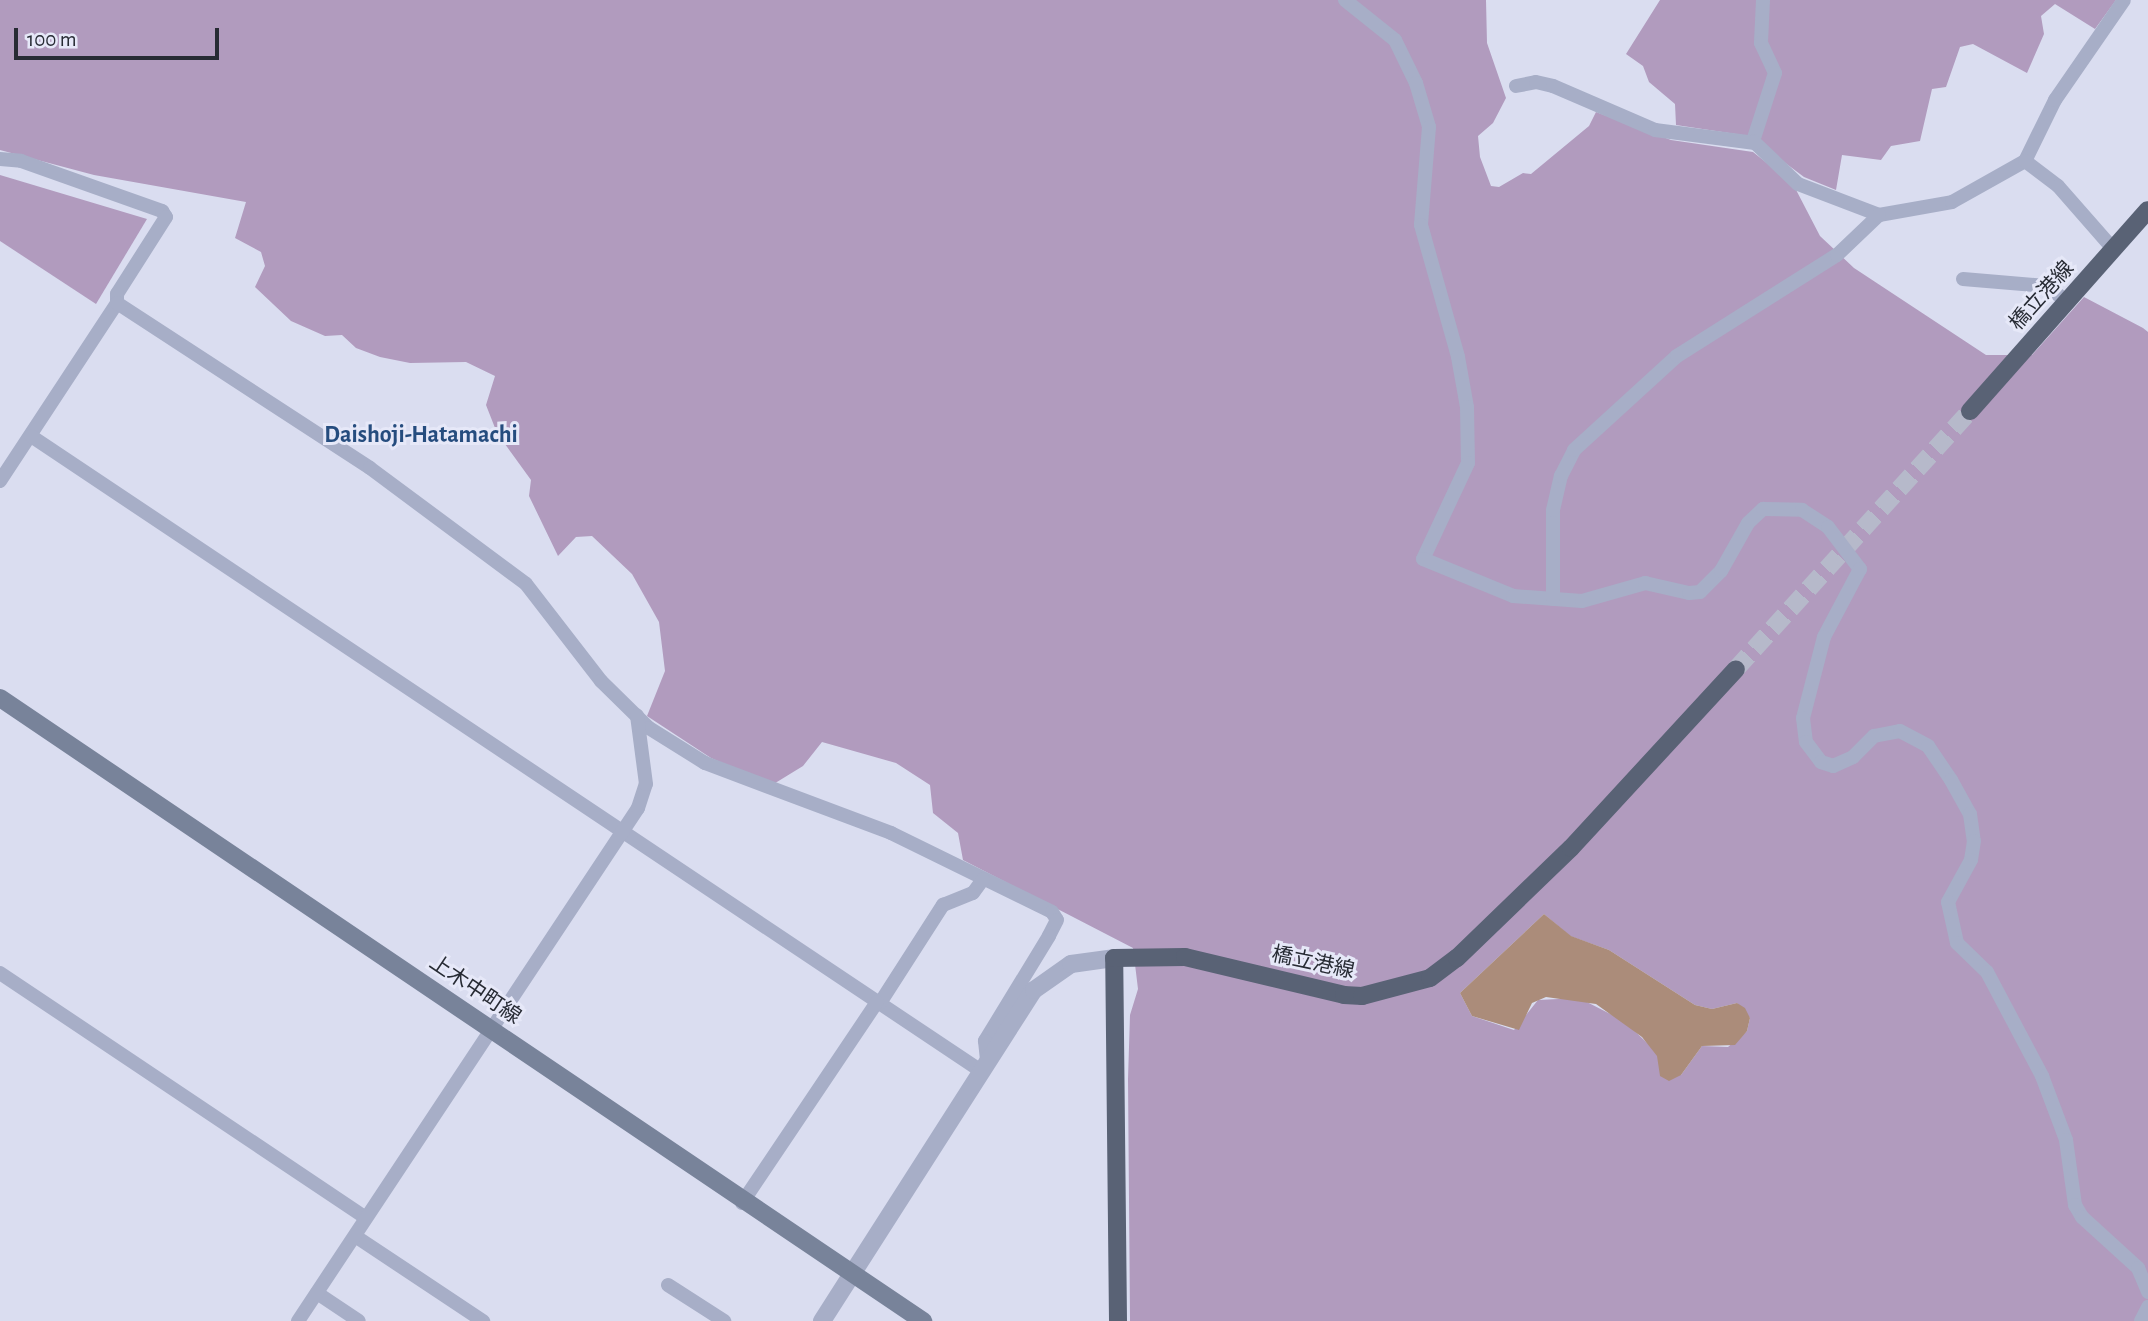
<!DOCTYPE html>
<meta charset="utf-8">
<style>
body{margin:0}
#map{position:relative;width:2148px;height:1321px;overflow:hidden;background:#daddf0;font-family:"Alegreya Sans","Noto Sans JP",sans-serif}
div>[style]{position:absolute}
.green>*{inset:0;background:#b19bbe}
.water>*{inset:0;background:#ab8c7a}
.primary-tunnel>*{height:18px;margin-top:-9px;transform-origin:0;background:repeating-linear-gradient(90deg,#b6b9ca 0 18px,transparent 0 27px)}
.minor>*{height:14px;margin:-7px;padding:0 7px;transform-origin:7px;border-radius:7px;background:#a7aec7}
.tertiary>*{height:18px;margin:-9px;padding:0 9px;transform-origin:9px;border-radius:9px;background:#a7aec7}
.secondary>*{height:18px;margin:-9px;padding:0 9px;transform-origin:9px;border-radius:9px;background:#78839a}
.primary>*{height:18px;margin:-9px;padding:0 9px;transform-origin:9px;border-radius:9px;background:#596275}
span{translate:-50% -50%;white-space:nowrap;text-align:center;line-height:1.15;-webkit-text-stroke:6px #e6e8f8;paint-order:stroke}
.street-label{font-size:21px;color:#272b34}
.quarter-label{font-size:24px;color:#254c7e;font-weight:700}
.scale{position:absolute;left:14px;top:28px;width:205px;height:32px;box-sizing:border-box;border:4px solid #272b34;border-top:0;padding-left:9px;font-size:21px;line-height:24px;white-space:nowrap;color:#272b34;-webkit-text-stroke:5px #e6e8f8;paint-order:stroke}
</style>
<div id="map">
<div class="green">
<div style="clip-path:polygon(evenodd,0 0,1486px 0,1487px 43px,1506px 98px,1493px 123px,1478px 136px,1480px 157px,1491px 186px,1499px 187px,1523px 173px,1531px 174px,1589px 126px,1596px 112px,1671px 140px,1753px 152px,1793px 184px,1820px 236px,1854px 268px,1986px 355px,2032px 355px,2084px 297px,2143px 328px,2148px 332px,2148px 1321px,1130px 1321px,1128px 1079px,1130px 1015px,1138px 989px,1133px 948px,963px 860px,958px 833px,933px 813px,930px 785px,896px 763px,822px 742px,803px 766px,772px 785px,711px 758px,647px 716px,665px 671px,659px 622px,632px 574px,592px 536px,576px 537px,558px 556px,529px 496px,531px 480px,497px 433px,486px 405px,495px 376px,466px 362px,410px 363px,380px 357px,356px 348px,342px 335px,325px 336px,291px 321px,255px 287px,265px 266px,261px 252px,235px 238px,246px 202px,94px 175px,0 150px,0 0,1544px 914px,1570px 936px,1609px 950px,1695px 1005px,1712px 1009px,1737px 1003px,1750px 1018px,1747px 1031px,1728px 1047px,1702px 1046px,1681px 1075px,1624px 1021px,1579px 998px,1538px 1000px,1514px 1030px,1472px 1016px,1460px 993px,1544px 914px)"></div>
<div style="clip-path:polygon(1660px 0,2116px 0,2095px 29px,2055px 4px,2041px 16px,2044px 34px,2027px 73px,1973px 44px,1960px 47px,1946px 87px,1932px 89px,1920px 141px,1891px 146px,1881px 160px,1842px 155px,1836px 190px,1804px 177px,1749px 136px,1676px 125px,1675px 104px,1649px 82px,1643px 66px,1626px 54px)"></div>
<div style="clip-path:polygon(0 175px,147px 219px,96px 304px,0 241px)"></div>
</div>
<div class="water">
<div style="clip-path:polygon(1544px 914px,1571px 936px,1609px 950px,1695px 1005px,1712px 1009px,1737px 1003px,1745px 1008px,1750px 1018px,1747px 1031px,1735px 1045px,1702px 1046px,1681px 1075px,1669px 1081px,1660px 1076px,1657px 1056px,1642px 1037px,1596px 1004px,1546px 997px,1532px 1003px,1519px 1030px,1472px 1016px,1460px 993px)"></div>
</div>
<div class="primary-tunnel">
<div style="left:1736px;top:669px;width:348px;rotate:-47.8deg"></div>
</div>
<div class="minor">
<div style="left:1345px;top:0;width:64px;rotate:38.7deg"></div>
<div style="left:1395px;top:40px;width:48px;rotate:64deg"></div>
<div style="left:1416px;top:83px;width:46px;rotate:73.5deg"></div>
<div style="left:1429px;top:127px;width:98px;rotate:94.7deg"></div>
<div style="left:1421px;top:225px;width:137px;rotate:74.3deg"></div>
<div style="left:1458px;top:357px;width:51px;rotate:79.8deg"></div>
<div style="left:1467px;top:407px;width:56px;rotate:89deg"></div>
<div style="left:1468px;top:463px;width:106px;rotate:115.1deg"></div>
<div style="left:1423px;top:559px;width:97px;rotate:22.3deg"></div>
<div style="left:1513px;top:596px;width:69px;rotate:4.1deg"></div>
<div style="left:1582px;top:601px;width:66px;rotate:-15.9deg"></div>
<div style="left:1645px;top:583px;width:45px;rotate:12.8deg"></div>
<div style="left:1689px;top:593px;width:11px;rotate:-5deg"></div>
<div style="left:1700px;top:592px;width:30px;rotate:-45deg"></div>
<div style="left:1721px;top:571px;width:55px;rotate:-60.6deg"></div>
<div style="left:1748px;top:523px;width:21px;rotate:-43deg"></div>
<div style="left:1763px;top:509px;width:39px;rotate:1deg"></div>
<div style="left:1802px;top:510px;width:31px;rotate:33deg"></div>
<div style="left:1828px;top:527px;width:53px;rotate:52.7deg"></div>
<div style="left:1860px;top:569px;width:77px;rotate:117.9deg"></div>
<div style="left:1824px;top:637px;width:84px;rotate:104.5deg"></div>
<div style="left:1803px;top:718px;width:24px;rotate:83deg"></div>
<div style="left:1806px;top:742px;width:25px;rotate:53deg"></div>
<div style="left:1821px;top:762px;width:13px;rotate:18deg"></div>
<div style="left:1833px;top:766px;width:22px;rotate:-24deg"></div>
<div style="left:1853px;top:757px;width:30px;rotate:-45deg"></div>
<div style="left:1874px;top:736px;width:26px;rotate:-11deg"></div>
<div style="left:1900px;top:731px;width:32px;rotate:28deg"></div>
<div style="left:1928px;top:746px;width:41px;rotate:55.9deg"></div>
<div style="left:1951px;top:780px;width:39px;rotate:61deg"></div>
<div style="left:1970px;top:814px;width:27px;rotate:82deg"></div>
<div style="left:1974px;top:841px;width:19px;rotate:99deg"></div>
<div style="left:1971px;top:860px;width:48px;rotate:118.7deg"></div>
<div style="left:1948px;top:902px;width:42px;rotate:77.6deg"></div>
<div style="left:1957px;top:943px;width:42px;rotate:44deg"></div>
<div style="left:1987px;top:972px;width:118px;rotate:62.1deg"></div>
<div style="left:2042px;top:1076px;width:68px;rotate:69.4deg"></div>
<div style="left:2066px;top:1140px;width:66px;rotate:82.1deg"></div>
<div style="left:2075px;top:1205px;width:14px;rotate:60deg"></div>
<div style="left:2082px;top:1217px;width:76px;rotate:42.3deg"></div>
<div style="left:2138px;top:1268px;width:26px;rotate:67deg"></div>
<div style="left:1763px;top:0;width:43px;rotate:92.7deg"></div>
<div style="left:1761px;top:43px;width:33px;rotate:65deg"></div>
<div style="left:1775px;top:73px;width:71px;rotate:107.9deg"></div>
<div style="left:1753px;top:141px;width:62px;rotate:43.7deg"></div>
<div style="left:1798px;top:184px;width:87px;rotate:20.9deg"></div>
<div style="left:1879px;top:215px;width:74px;rotate:-10.1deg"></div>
<div style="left:1952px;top:202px;width:84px;rotate:-29.3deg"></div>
<div style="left:1516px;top:86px;width:20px;rotate:-11deg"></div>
<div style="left:1536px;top:82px;width:17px;rotate:13deg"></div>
<div style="left:1553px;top:86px;width:111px;rotate:23.3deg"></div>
<div style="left:1655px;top:130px;width:101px;rotate:7.4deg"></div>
<div style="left:0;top:159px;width:21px;rotate:5deg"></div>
<div style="left:21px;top:161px;width:150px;rotate:19.5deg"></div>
<div style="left:162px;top:211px;width:7px;rotate:56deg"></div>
<div style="left:166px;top:217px;width:91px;rotate:122.5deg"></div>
<div style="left:117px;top:294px;width:9px;rotate:90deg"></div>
<div style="left:117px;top:303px;width:213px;rotate:123.3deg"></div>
<div style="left:2025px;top:161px;width:68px;rotate:-63.8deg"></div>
<div style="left:2055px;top:100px;width:121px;rotate:-55.4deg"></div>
<div style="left:2025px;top:161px;width:41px;rotate:37.1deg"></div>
<div style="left:2058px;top:186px;width:85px;rotate:48.8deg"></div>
<div style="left:1963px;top:279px;width:83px;rotate:4.8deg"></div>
<div style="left:2046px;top:286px;width:27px;rotate:36deg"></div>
<div style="left:117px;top:303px;width:302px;rotate:33.1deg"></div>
<div style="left:370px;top:468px;width:194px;rotate:36.6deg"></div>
<div style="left:526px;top:584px;width:123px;rotate:52.3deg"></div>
<div style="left:601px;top:681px;width:67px;rotate:44.4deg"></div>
<div style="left:649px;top:728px;width:66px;rotate:32deg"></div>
<div style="left:705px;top:763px;width:199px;rotate:20.6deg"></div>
<div style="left:891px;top:833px;width:179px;rotate:26.1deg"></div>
<div style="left:1052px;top:912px;width:9px;rotate:58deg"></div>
<div style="left:1057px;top:920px;width:18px;rotate:117deg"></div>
<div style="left:1049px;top:936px;width:123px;rotate:121.4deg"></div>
<div style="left:985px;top:1041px;width:20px;rotate:84deg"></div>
<div style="left:31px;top:436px;width:1143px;rotate:33.76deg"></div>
<div style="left:1553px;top:599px;width:89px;rotate:-90deg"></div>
<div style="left:1553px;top:510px;width:35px;rotate:-77deg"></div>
<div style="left:1561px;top:476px;width:29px;rotate:-63deg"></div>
<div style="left:1574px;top:450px;width:139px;rotate:-42.4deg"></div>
<div style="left:1677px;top:356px;width:189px;rotate:-32.3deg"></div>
<div style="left:1837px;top:255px;width:58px;rotate:-43.6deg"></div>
<div style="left:0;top:973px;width:440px;rotate:33.8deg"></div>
<div style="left:880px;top:1003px;width:117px;rotate:-57.3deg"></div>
<div style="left:943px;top:905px;width:32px;rotate:-22deg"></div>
<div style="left:973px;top:893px;width:17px;rotate:-54deg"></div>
<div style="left:742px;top:1203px;width:242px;rotate:-56.1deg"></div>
<div style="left:355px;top:1236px;width:154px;rotate:33.6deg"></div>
<div style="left:668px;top:1285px;width:67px;rotate:32.7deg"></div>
<div style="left:317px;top:1293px;width:50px;rotate:33.7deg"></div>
<div style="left:298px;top:1321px;width:615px;rotate:-56.46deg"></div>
<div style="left:638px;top:808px;width:25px;rotate:-72deg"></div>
<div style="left:646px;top:784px;width:69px;rotate:-97.5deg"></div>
<div style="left:2141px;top:1321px;width:16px;rotate:-63deg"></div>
</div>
<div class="tertiary">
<div style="left:822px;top:1321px;width:393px;rotate:-57.4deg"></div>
<div style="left:1034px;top:990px;width:45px;rotate:-35.1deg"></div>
<div style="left:1071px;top:964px;width:43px;rotate:-7.9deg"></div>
</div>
<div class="secondary">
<div style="left:0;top:698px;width:1114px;rotate:34.02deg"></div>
</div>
<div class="primary">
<div style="left:1970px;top:411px;width:268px;rotate:-48.5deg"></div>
<div style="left:1118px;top:1321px;width:363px;rotate:-90.6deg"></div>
<div style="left:1114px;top:958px;width:71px;rotate:-0.8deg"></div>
<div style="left:1185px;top:957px;width:163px;rotate:13.4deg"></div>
<div style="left:1344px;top:995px;width:18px;rotate:3deg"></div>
<div style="left:1362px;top:996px;width:70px;rotate:-14.8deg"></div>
<div style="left:1430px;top:978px;width:34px;rotate:-37deg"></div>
<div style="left:1457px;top:958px;width:158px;rotate:-44deg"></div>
<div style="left:1571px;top:848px;width:243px;rotate:-47.3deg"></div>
</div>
<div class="street-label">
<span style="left:2042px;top:296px;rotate:-48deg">橋立港線</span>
<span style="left:1313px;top:963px;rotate:12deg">橋立港線</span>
<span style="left:475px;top:990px;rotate:34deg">上木中町線</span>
</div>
<div class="quarter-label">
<span style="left:421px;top:436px">Daishoji-Hatamachi</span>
</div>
<div class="scale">100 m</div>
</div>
